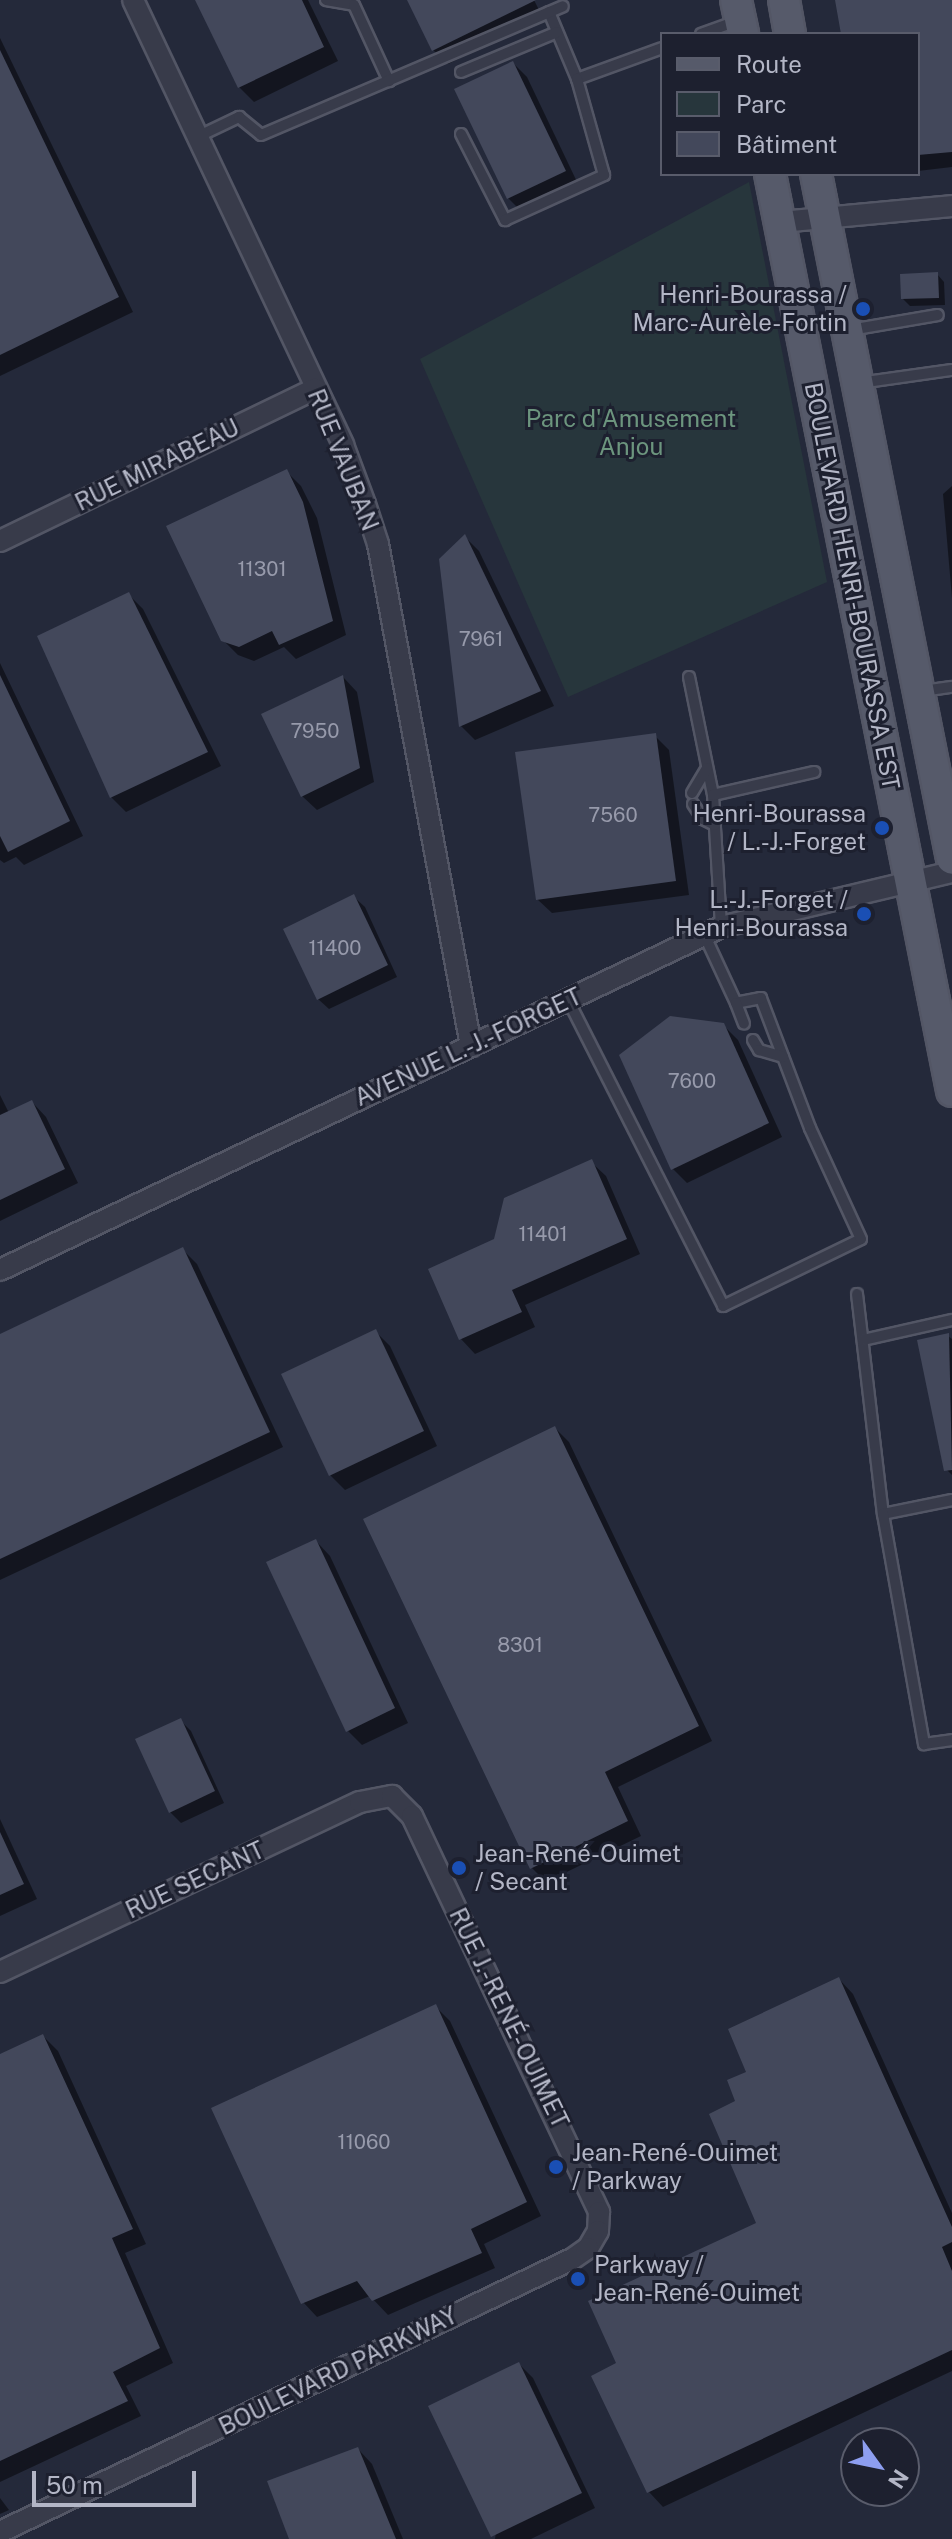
<!DOCTYPE html>
<meta charset="utf-8">
<style>
body{margin:0}
#map{position:relative;width:952px;height:2539px;overflow:hidden;background:#24293a;font-family:"Public Sans",sans-serif}
div>[style]{position:absolute}
.green>*{inset:0;background:#27363c}
.shadow>*{inset:0;background:#0007}
.building>*{inset:0;background:#43485b}
.roads{filter:drop-shadow(2px 0 #535665) drop-shadow(-2px 0 #535665) drop-shadow(0 2px #535665) drop-shadow(0 -2px #535665)}
.service>*{height:10px;margin:-5px;padding:0 5px;transform-origin:5px;border-radius:5px;background:#383b4a}
.minor>*{height:20px;margin:-10px;padding:0 10px;transform-origin:10px;border-radius:10px;background:#383b4a}
.primary>*{height:30px;margin:-15px;padding:0 15px;transform-origin:15px;border-radius:15px;background:#565a6a}
.dots>*{width:22px;height:22px;translate:-50% -50%;box-sizing:border-box;border:4px solid #1d202f;border-radius:50%}
span{translate:-50% -50%;white-space:nowrap;text-align:center;line-height:1.15;-webkit-text-stroke:6px #1d202f;paint-order:stroke}
.number-label{font-size:20px;color:#979aab}
.number-label span{-webkit-text-stroke-width:0}
.poi-label{font-size:24px;color:#b3b6c6}
.right{translate:-100% -50%;text-align:right}
.left{translate:0 -50%;text-align:left}
.park-label{font-size:24px;color:#6c957e}
.street-label{font-size:24px;color:#b3b6c6}
.legend{position:absolute;left:660px;top:32px;width:260px;height:144px;box-sizing:border-box;background:#1d202f;border:2px solid #595c6b;margin:0;padding:10px 14px;list-style:none;font-size:24px;color:#b3b6c6}
.legend li{display:flex;align-items:center;gap:16px;height:40px}
.legend b{width:40px;border:2px solid #595c6b}
.north{position:absolute;left:840px;top:2427px;width:80px;height:80px;box-sizing:border-box;background:#1d202f;border:2px solid #595c6b;border-radius:50%;rotate:123deg;font-size:22px;font-weight:700;line-height:32px;text-align:center;color:#b3b6c6}
.north::after{content:'';display:block;margin:auto;width:28px;height:36px;background:#8d9ef0;clip-path:polygon(50% 0,100% 100%,50% 72%,0 100%)}
.scale{position:absolute;left:32px;top:2471px;width:164px;height:36px;box-sizing:border-box;border:4px solid #b3b6c6;border-top:0;padding-left:10px;font-size:24px;line-height:28px;white-space:nowrap;color:#b3b6c6;-webkit-text-stroke:6px #1d202f;paint-order:stroke}
</style>
<div id="map">
<div class="green">
<div style="clip-path:polygon(749px 182px,827px 582px,568px 697px,420px 359px)"></div>
</div>
<div class="shadow">
<div style="clip-path:polygon(198px 0,308px 0,338px 61px,254px 102px,239px 87px)"></div>
<div style="clip-path:polygon(410px 0,534px 0,543px 18px,448px 64px,433px 50px)"></div>
<div style="clip-path:polygon(837px 0,952px 0,952px 167px,918px 171px,918px 34px,843px 34px)"></div>
<div style="clip-path:polygon(0 38px,133px 312px,0 376px)"></div>
<div style="clip-path:polygon(513px 63px,527px 77px,579px 186px,523px 213px,508px 198px)"></div>
<div style="clip-path:polygon(937px 274px,944px 282px,945px 305px,910px 306px,903px 299px)"></div>
<div style="clip-path:polygon(287px 472px,301px 486px,317px 518px,346px 635px,296px 659px,284px 647px,254px 661px,238px 655px,223px 640px)"></div>
<div style="clip-path:polygon(952px 486px,952px 598px,943px 494px)"></div>
<div style="clip-path:polygon(465px 537px,479px 551px,554px 706px,475px 740px,461px 726px)"></div>
<div style="clip-path:polygon(128px 594px,143px 609px,221px 766px,126px 812px,111px 797px)"></div>
<div style="clip-path:polygon(0 663px,83px 836px,24px 865px,16px 857px,4px 863px,0 860px)"></div>
<div style="clip-path:polygon(343px 677px,357px 692px,374px 782px,317px 810px,302px 796px)"></div>
<div style="clip-path:polygon(655px 736px,669px 750px,689px 895px,552px 913px,537px 899px)"></div>
<div style="clip-path:polygon(354px 897px,365px 907px,397px 977px,329px 1009px,318px 999px)"></div>
<div style="clip-path:polygon(723px 1025px,738px 1040px,782px 1137px,687px 1183px,673px 1169px)"></div>
<div style="clip-path:polygon(0 1095px,9px 1113px,32px 1102px,46px 1117px,78px 1183px,0 1221px)"></div>
<div style="clip-path:polygon(591px 1162px,606px 1176px,640px 1254px,525px 1305px,535px 1327px,475px 1354px,461px 1339px,496px 1241px)"></div>
<div style="clip-path:polygon(183px 1250px,197px 1264px,283px 1447px,0 1580px,0 1336px)"></div>
<div style="clip-path:polygon(375px 1331px,390px 1346px,437px 1446px,345px 1490px,330px 1475px)"></div>
<div style="clip-path:polygon(948px 1336px,952px 1339px,952px 1475px,946px 1469px)"></div>
<div style="clip-path:polygon(555px 1428px,569px 1442px,712px 1741px,618px 1787px,641px 1836px,546px 1882px,532px 1868px)"></div>
<div style="clip-path:polygon(316px 1541px,330px 1556px,408px 1723px,362px 1745px,347px 1730px)"></div>
<div style="clip-path:polygon(180px 1720px,191px 1731px,224px 1803px,181px 1823px,170px 1812px)"></div>
<div style="clip-path:polygon(0 1819px,37px 1899px,0 1916px)"></div>
<div style="clip-path:polygon(839px 1979px,853px 1994px,952px 2213px,952px 2371px,663px 2507px,649px 2492px,619px 2364px,758px 2224px,737px 2102px,748px 2073px)"></div>
<div style="clip-path:polygon(435px 2006px,450px 2021px,541px 2216px,484px 2244px,495px 2268px,388px 2315px,370px 2296px,317px 2317px,303px 2302px)"></div>
<div style="clip-path:polygon(43px 2036px,58px 2051px,146px 2244px,125px 2253px,173px 2363px,126px 2386px,141px 2416px,0 2482px,0 2057px)"></div>
<div style="clip-path:polygon(519px 2364px,533px 2378px,595px 2508px,531px 2539px,495px 2539px)"></div>
<div style="clip-path:polygon(358px 2449px,372px 2464px,403px 2539px,291px 2539px)"></div>
<div style="clip-path:polygon(0 2498px,9px 2510px,0 2514px)"></div>
</div>
<div class="building">
<div style="clip-path:polygon(195px 0,302px 0,324px 47px,238px 88px)"></div>
<div style="clip-path:polygon(407px 0,536px 0,432px 51px)"></div>
<div style="clip-path:polygon(835px 0,952px 0,952px 152px,918px 155px,918px 34px,841px 34px)"></div>
<div style="clip-path:polygon(0 50px,119px 297px,0 355px)"></div>
<div style="clip-path:polygon(513px 61px,566px 171px,507px 199px,454px 89px)"></div>
<div style="clip-path:polygon(938px 272px,939px 298px,901px 299px,900px 274px)"></div>
<div style="clip-path:polygon(287px 469px,303px 502px,333px 621px,279px 645px,272px 631px,239px 647px,221px 641px,166px 526px)"></div>
<div style="clip-path:polygon(465px 534px,541px 691px,459px 727px,439px 559px)"></div>
<div style="clip-path:polygon(129px 592px,208px 752px,110px 798px,37px 636px)"></div>
<div style="clip-path:polygon(0 675px,70px 821px,8px 852px,0 836px)"></div>
<div style="clip-path:polygon(343px 675px,360px 768px,301px 797px,261px 714px)"></div>
<div style="clip-path:polygon(656px 733px,676px 881px,536px 900px,515px 752px)"></div>
<div style="clip-path:polygon(354px 894px,388px 965px,317px 1000px,283px 929px)"></div>
<div style="clip-path:polygon(670px 1016px,724px 1023px,769px 1123px,671px 1170px,619px 1055px)"></div>
<div style="clip-path:polygon(32px 1100px,65px 1169px,0 1200px,0 1115px)"></div>
<div style="clip-path:polygon(592px 1159px,627px 1239px,512px 1290px,522px 1312px,459px 1340px,428px 1269px,494px 1239px,504px 1198px)"></div>
<div style="clip-path:polygon(183px 1247px,270px 1432px,0 1559px,0 1334px)"></div>
<div style="clip-path:polygon(376px 1329px,424px 1431px,329px 1476px,281px 1374px)"></div>
<div style="clip-path:polygon(949px 1333px,952px 1470px,944px 1471px,917px 1340px)"></div>
<div style="clip-path:polygon(555px 1426px,699px 1726px,605px 1772px,628px 1821px,530px 1869px,363px 1519px)"></div>
<div style="clip-path:polygon(316px 1539px,395px 1708px,346px 1732px,266px 1562px)"></div>
<div style="clip-path:polygon(181px 1718px,215px 1791px,169px 1813px,135px 1739px)"></div>
<div style="clip-path:polygon(0 1832px,24px 1884px,0 1895px)"></div>
<div style="clip-path:polygon(839px 1977px,952px 2227px,952px 2242px,942px 2247px,952px 2271px,952px 2350px,647px 2493px,591px 2376px,616px 2363px,588px 2301px,756px 2223px,709px 2114px,735px 2101px,727px 2080px,746px 2072px,728px 2029px)"></div>
<div style="clip-path:polygon(436px 2004px,527px 2202px,471px 2229px,482px 2253px,372px 2301px,357px 2281px,301px 2304px,211px 2108px)"></div>
<div style="clip-path:polygon(43px 2034px,133px 2229px,112px 2238px,160px 2348px,113px 2372px,128px 2401px,0 2461px,0 2054px)"></div>
<div style="clip-path:polygon(519px 2362px,582px 2493px,491px 2537px,428px 2406px)"></div>
<div style="clip-path:polygon(358px 2447px,396px 2539px,289px 2539px,267px 2481px)"></div>
</div>
<div class="roads">
<div class="service">
<div style="left:326px;top:0;width:28px;rotate:10deg"></div>
<div style="left:354px;top:5px;width:84px;rotate:65.3deg"></div>
<div style="left:549px;top:12px;width:73px;rotate:67.3deg"></div>
<div style="left:577px;top:79px;width:90px;rotate:-20deg"></div>
<div style="left:701px;top:34px;width:37px;rotate:-20deg"></div>
<div style="left:461px;top:72px;width:104px;rotate:-22.6deg"></div>
<div style="left:461px;top:134px;width:97px;rotate:62.9deg"></div>
<div style="left:505px;top:220px;width:109px;rotate:-24.4deg"></div>
<div style="left:604px;top:175px;width:100px;rotate:-105.7deg"></div>
<div style="left:197px;top:137px;width:47px;rotate:-25.5deg"></div>
<div style="left:239px;top:117px;width:28px;rotate:39deg"></div>
<div style="left:261px;top:135px;width:328px;rotate:-23.1deg"></div>
<div style="left:850px;top:330px;width:89px;rotate:-9.7deg"></div>
<div style="left:859px;top:383px;width:94px;rotate:-8deg"></div>
<div style="left:689px;top:677px;width:120px;rotate:78.5deg"></div>
<div style="left:713px;top:795px;width:132px;rotate:86.5deg"></div>
<div style="left:922px;top:691px;width:30px;rotate:-8deg"></div>
<div style="left:692px;top:793px;width:29px;rotate:-59deg"></div>
<div style="left:713px;top:795px;width:104px;rotate:-12.8deg"></div>
<div style="left:693px;top:804px;width:18px;rotate:56deg"></div>
<div style="left:703px;top:819px;width:13px;rotate:27deg"></div>
<div style="left:568px;top:1000px;width:343px;rotate:63.1deg"></div>
<div style="left:723px;top:1306px;width:153px;rotate:-25.9deg"></div>
<div style="left:861px;top:1239px;width:122px;rotate:-114.7deg"></div>
<div style="left:810px;top:1128px;width:139px;rotate:-110.7deg"></div>
<div style="left:761px;top:998px;width:25px;rotate:169deg"></div>
<div style="left:736px;top:1003px;width:76px;rotate:-114.9deg"></div>
<div style="left:736px;top:1003px;width:22px;rotate:69deg"></div>
<div style="left:753px;top:1040px;width:12px;rotate:59deg"></div>
<div style="left:759px;top:1050px;width:25px;rotate:16deg"></div>
<div style="left:857px;top:1294px;width:222px;rotate:83.3deg"></div>
<div style="left:863px;top:1340px;width:91px;rotate:-12.7deg"></div>
<div style="left:952px;top:1500px;width:70px;rotate:168.5deg"></div>
<div style="left:883px;top:1514px;width:234px;rotate:79.9deg"></div>
<div style="left:924px;top:1744px;width:28px;rotate:-8deg"></div>
</div>
<div class="minor">
<div style="left:133px;top:0;width:492px;rotate:64.7deg"></div>
<div style="left:343px;top:445px;width:63px;rotate:69.6deg"></div>
<div style="left:365px;top:504px;width:42px;rotate:72deg"></div>
<div style="left:378px;top:544px;width:511px;rotate:79.5deg"></div>
<div style="left:780px;top:222px;width:173px;rotate:-5.3deg"></div>
<div style="left:0;top:541px;width:350px;rotate:-25.8deg"></div>
<div style="left:0;top:1270px;width:798px;rotate:-25.44deg"></div>
<div style="left:721px;top:927px;width:237px;rotate:-13.4deg"></div>
<div style="left:0;top:1972px;width:398px;rotate:-25.3deg"></div>
<div style="left:360px;top:1802px;width:33px;rotate:-11deg"></div>
<div style="left:392px;top:1796px;width:28px;rotate:45deg"></div>
<div style="left:412px;top:1816px;width:438px;rotate:64.7deg"></div>
<div style="left:599px;top:2212px;width:19px;rotate:93deg"></div>
<div style="left:598px;top:2231px;width:20px;rotate:120deg"></div>
<div style="left:588px;top:2248px;width:19px;rotate:145deg"></div>
<div style="left:572px;top:2259px;width:634px;rotate:154.49deg"></div>
</div>
<div class="primary">
<div style="left:736px;top:0;width:35px;rotate:78deg"></div>
<div style="left:784px;top:0;width:35px;rotate:80deg"></div>
<div style="left:770px;top:174px;width:935px;rotate:78.77deg"></div>
<div style="left:816px;top:174px;width:698px;rotate:78.77deg"></div>
</div>
</div>
<div class="dots">
<div style="left:863px;top:309px;background:#1a4fb4"></div>
<div style="left:882px;top:828px;background:#1a4fb4"></div>
<div style="left:864px;top:914px;background:#1a4fb4"></div>
<div style="left:459px;top:1868px;background:#1a4fb4"></div>
<div style="left:556px;top:2167px;background:#1a4fb4"></div>
<div style="left:578px;top:2279px;background:#1a4fb4"></div>
</div>
<div class="number-label">
<span style="left:262px;top:569px">11301</span>
<span style="left:481px;top:639px">7961</span>
<span style="left:315px;top:731px">7950</span>
<span style="left:613px;top:815px">7560</span>
<span style="left:335px;top:948px">11400</span>
<span style="left:692px;top:1081px">7600</span>
<span style="left:543px;top:1234px">11401</span>
<span style="left:520px;top:1645px">8301</span>
<span style="left:364px;top:2142px">11060</span>
</div>
<div class="poi-label">
<span class="right" style="left:847px;top:309px">Henri-Bourassa /<br>Marc-Aurèle-Fortin</span>
<span class="right" style="left:866px;top:828px">Henri-Bourassa<br>/ L.-J.-Forget</span>
<span class="right" style="left:848px;top:914px">L.-J.-Forget /<br>Henri-Bourassa</span>
<span class="left" style="left:475px;top:1868px">Jean-René-Ouimet<br>/ Secant</span>
<span class="left" style="left:572px;top:2167px">Jean-René-Ouimet<br>/ Parkway</span>
<span class="left" style="left:594px;top:2279px">Parkway /<br>Jean-René-Ouimet</span>
</div>
<div class="park-label">
<span style="left:631px;top:433px">Parc d'Amusement<br>Anjou</span>
</div>
<div class="street-label">
<span style="left:343px;top:460px;rotate:68deg">RUE VAUBAN</span>
<span style="left:157px;top:465px;rotate:-26deg">RUE MIRABEAU</span>
<span style="left:852px;top:586px;rotate:79deg">BOULEVARD HENRI-BOURASSA EST</span>
<span style="left:468px;top:1047px;rotate:-25deg">AVENUE L.-J.-FORGET</span>
<span style="left:195px;top:1880px;rotate:-25deg">RUE SECANT</span>
<span style="left:509px;top:2018px;rotate:64deg">RUE J.-RENÉ-OUIMET</span>
<span style="left:338px;top:2371px;rotate:-26deg">BOULEVARD PARKWAY</span>
</div>
<ul class="legend">
<li><b style="height:10px;background:#565a6a"></b>Route</li>
<li><b style="height:22px;background:#27363c"></b>Parc</li>
<li><b style="height:22px;background:#43485b"></b>Bâtiment</li>
</ul>
<div class="north">N</div>
<div class="scale">50 m</div>
</div>
